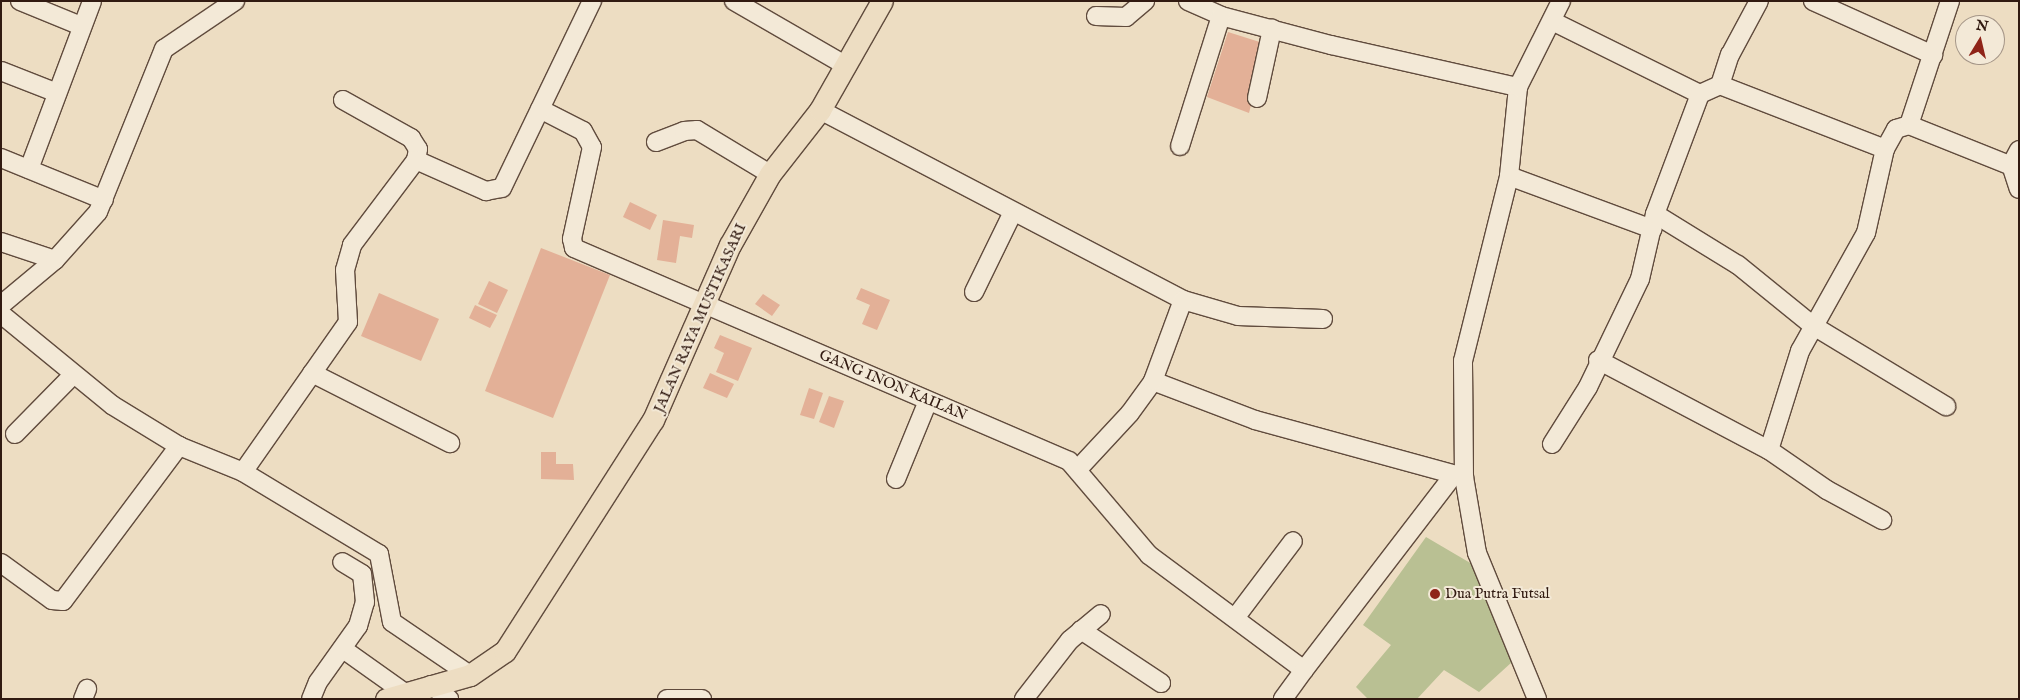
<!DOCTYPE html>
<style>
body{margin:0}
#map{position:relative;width:2020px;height:700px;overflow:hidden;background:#edddc2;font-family:"IM FELL English",serif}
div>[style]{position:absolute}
.green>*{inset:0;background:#b9c093}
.building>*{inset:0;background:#e3b097}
.roads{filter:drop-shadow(1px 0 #604b3d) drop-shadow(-1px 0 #604b3d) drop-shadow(0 1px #604b3d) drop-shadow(0 -1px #604b3d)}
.minor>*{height:18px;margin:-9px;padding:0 9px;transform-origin:9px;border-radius:9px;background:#f3e9d7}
.major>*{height:21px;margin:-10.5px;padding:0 10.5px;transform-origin:10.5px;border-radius:10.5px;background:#edddc2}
.dots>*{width:14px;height:14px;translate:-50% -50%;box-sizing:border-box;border:2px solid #f3e9d7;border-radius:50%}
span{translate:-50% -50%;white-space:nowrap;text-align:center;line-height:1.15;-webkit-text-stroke:4px #f3e9d7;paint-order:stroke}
.street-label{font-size:15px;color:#311a11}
.poi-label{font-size:15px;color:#311a11}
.left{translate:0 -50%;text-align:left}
.frame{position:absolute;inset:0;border:2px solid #311a11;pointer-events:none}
.north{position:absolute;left:1955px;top:15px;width:50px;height:50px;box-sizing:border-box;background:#f3e9d7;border:1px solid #a59688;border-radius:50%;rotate:9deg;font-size:14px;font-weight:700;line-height:20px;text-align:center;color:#311a11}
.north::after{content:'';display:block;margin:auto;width:18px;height:22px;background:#8f2418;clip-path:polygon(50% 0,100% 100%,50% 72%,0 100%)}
</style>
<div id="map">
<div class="green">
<div style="clip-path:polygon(1426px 537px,1472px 564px,1512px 662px,1479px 692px,1444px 670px,1417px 699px,1368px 699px,1356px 687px,1391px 645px,1363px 625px)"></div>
</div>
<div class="building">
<div style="clip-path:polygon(1228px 32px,1266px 44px,1249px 113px,1207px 97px)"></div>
<div style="clip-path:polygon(630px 202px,657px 215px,650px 230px,623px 217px)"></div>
<div style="clip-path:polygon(663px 220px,694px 225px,692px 238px,680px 236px,676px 263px,657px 260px)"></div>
<div style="clip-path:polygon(541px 248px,610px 275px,553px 418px,485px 391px)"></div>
<div style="clip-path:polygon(489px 281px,508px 290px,497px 313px,478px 304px)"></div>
<div style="clip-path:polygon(861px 288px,890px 300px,877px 330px,862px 324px,870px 305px,856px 299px)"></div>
<div style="clip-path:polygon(379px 293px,439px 319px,421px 361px,361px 336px)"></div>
<div style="clip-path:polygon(763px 294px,780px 305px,772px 316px,755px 304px)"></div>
<div style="clip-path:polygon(475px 305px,497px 315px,490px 328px,469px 318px)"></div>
<div style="clip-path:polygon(720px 335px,752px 348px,738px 381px,716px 372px,724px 353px,714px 348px)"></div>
<div style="clip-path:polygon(710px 373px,734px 384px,727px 398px,703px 388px)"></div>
<div style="clip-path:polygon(809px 388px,823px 393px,814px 419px,800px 415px)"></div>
<div style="clip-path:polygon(829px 396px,844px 401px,834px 428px,819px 422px)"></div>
<div style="clip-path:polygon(541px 452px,556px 452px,556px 464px,573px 464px,574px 480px,541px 479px)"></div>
</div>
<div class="roads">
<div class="minor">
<div style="left:20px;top:1px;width:66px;rotate:22.3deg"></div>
<div style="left:734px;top:1px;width:128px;rotate:30deg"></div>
<div style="left:1188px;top:1px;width:36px;rotate:24deg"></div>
<div style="left:1221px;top:16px;width:114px;rotate:14.8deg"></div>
<div style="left:1331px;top:45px;width:192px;rotate:12.7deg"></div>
<div style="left:1813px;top:1px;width:132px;rotate:24.2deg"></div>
<div style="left:1096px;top:16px;width:30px;rotate:2deg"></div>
<div style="left:1126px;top:17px;width:25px;rotate:-40deg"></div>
<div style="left:1552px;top:21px;width:165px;rotate:26.3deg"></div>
<div style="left:1700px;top:94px;width:22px;rotate:-24deg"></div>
<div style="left:1720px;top:85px;width:32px;rotate:-72deg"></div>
<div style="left:1730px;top:55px;width:61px;rotate:-61.8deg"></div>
<div style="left:1px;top:71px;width:60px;rotate:21.4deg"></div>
<div style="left:1720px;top:85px;width:177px;rotate:21.2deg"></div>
<div style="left:1257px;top:98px;width:71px;rotate:-77.7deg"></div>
<div style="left:343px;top:100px;width:78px;rotate:29.2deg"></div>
<div style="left:411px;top:138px;width:13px;rotate:58deg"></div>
<div style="left:418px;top:149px;width:11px;rotate:100deg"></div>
<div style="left:540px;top:109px;width:48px;rotate:27.1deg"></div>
<div style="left:583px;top:131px;width:18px;rotate:61deg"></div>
<div style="left:592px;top:147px;width:94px;rotate:102.3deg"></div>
<div style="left:572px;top:239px;width:9px;rotate:77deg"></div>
<div style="left:574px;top:248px;width:539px;rotate:23.28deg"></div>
<div style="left:1069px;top:461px;width:123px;rotate:49.6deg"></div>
<div style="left:1149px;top:555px;width:193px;rotate:36.6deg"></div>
<div style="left:1304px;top:670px;width:36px;rotate:126deg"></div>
<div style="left:820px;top:110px;width:410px;rotate:27.6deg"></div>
<div style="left:1183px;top:300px;width:57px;rotate:16.2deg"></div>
<div style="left:1238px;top:316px;width:85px;rotate:2deg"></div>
<div style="left:1909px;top:125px;width:131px;rotate:-71.7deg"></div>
<div style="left:656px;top:142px;width:30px;rotate:-21deg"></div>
<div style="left:684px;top:131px;width:13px;rotate:-4deg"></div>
<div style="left:697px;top:130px;width:85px;rotate:31.1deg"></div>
<div style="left:1180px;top:146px;width:136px;rotate:-72.5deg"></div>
<div style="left:2019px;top:150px;width:17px;rotate:118deg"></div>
<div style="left:2011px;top:165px;width:25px;rotate:72deg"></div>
<div style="left:1px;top:158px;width:111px;rotate:22.2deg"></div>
<div style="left:29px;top:169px;width:179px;rotate:-69.4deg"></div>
<div style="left:1509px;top:176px;width:153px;rotate:20.3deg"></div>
<div style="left:1655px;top:214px;width:97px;rotate:31.6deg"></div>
<div style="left:1738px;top:265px;width:95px;rotate:39deg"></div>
<div style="left:1812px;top:325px;width:157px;rotate:31.2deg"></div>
<div style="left:1px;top:242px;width:57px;rotate:18.4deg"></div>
<div style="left:974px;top:292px;width:87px;rotate:-64deg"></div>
<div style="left:1px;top:305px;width:70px;rotate:-39.8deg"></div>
<div style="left:55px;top:260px;width:64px;rotate:-48.1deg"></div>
<div style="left:98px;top:212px;width:176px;rotate:-68deg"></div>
<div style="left:164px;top:49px;width:86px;rotate:-34.1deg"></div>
<div style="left:1px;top:314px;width:144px;rotate:39.3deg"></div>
<div style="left:112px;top:405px;width:79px;rotate:31.5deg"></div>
<div style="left:179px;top:446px;width:69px;rotate:22.1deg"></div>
<div style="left:243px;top:472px;width:159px;rotate:31.1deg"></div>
<div style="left:379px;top:554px;width:69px;rotate:79.2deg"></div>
<div style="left:392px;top:622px;width:94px;rotate:34.2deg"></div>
<div style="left:1598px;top:360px;width:193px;rotate:27.8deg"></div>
<div style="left:1769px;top:450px;width:70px;rotate:34.6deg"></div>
<div style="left:1827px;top:490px;width:63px;rotate:28.6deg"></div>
<div style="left:312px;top:373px;width:155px;rotate:26.9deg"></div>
<div style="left:1153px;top:381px;width:109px;rotate:20.9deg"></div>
<div style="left:1255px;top:420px;width:217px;rotate:15.3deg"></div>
<div style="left:15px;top:434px;width:83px;rotate:-45.5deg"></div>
<div style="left:1552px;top:444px;width:67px;rotate:-57.7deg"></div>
<div style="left:1588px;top:387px;width:120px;rotate:-64.3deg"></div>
<div style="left:1640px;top:279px;width:67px;rotate:-77deg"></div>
<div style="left:1655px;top:214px;width:128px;rotate:-69.4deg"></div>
<div style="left:1769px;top:450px;width:104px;rotate:-72.6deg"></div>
<div style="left:1800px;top:351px;width:135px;rotate:-60.8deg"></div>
<div style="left:1866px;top:233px;width:86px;rotate:-77.3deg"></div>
<div style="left:1885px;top:149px;width:23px;rotate:-61deg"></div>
<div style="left:1896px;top:129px;width:14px;rotate:-17deg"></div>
<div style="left:1909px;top:125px;width:118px;rotate:21.8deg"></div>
<div style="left:1078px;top:469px;width:76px;rotate:-47.1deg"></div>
<div style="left:1130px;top:413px;width:39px;rotate:-54deg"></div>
<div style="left:1153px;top:381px;width:86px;rotate:-69.7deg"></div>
<div style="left:243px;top:472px;width:183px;rotate:-55deg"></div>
<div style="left:348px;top:322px;width:52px;rotate:-93.3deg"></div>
<div style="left:345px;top:270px;width:26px;rotate:-74deg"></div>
<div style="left:352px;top:245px;width:106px;rotate:-53deg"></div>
<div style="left:416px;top:160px;width:77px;rotate:23.9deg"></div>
<div style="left:486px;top:191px;width:16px;rotate:-11deg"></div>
<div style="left:502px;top:188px;width:208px;rotate:-64.3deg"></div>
<div style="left:896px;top:479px;width:84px;rotate:-67.7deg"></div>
<div style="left:1px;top:563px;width:63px;rotate:36deg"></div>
<div style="left:52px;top:600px;width:11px;rotate:5deg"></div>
<div style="left:63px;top:601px;width:194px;rotate:-53.2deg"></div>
<div style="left:1235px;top:618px;width:96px;rotate:-53deg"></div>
<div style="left:1081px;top:630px;width:96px;rotate:33.5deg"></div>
<div style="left:343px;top:649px;width:76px;rotate:35.4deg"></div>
<div style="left:1304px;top:670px;width:245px;rotate:-52.5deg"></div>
<div style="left:431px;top:685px;width:23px;rotate:38deg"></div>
<div style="left:83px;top:699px;width:11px;rotate:-68deg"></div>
<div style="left:311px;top:699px;width:18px;rotate:-68deg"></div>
<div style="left:318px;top:682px;width:69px;rotate:-54.5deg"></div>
<div style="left:358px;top:626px;width:25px;rotate:-74deg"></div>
<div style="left:365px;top:602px;width:28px;rotate:-96deg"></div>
<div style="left:362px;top:574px;width:23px;rotate:-149deg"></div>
<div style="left:667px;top:699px;width:35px"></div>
<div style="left:1024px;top:699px;width:75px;rotate:-52.1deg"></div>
<div style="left:1070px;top:640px;width:40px;rotate:-40deg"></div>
<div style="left:1537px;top:699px;width:158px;rotate:-112.3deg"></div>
<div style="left:1477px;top:553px;width:77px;rotate:-99.7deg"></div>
<div style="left:1464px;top:477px;width:116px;rotate:-90.5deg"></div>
<div style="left:1463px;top:361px;width:191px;rotate:-76deg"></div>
<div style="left:1509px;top:176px;width:89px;rotate:-84.2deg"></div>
<div style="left:1518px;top:87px;width:96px;rotate:-63.4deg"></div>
</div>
<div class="major">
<div style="left:386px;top:699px;width:87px;rotate:-15.9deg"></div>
<div style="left:470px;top:675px;width:42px;rotate:-34.4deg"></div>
<div style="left:505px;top:651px;width:274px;rotate:-57.4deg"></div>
<div style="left:653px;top:420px;width:191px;rotate:-66.3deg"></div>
<div style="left:730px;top:245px;width:81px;rotate:-60.6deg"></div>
<div style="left:770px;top:174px;width:81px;rotate:-52deg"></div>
<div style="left:820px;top:110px;width:125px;rotate:-60.4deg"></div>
</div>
</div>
<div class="dots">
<div style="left:1435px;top:594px;background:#8f2418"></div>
</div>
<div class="street-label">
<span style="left:700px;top:318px;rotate:-66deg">JALAN RAYA MUSTIKASARI</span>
<span style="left:893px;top:385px;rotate:23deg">GANG INON KAILAN</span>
</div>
<div class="poi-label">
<span class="left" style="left:1445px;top:594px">Dua Putra Futsal</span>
</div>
<div class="frame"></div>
<div class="north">N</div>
</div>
